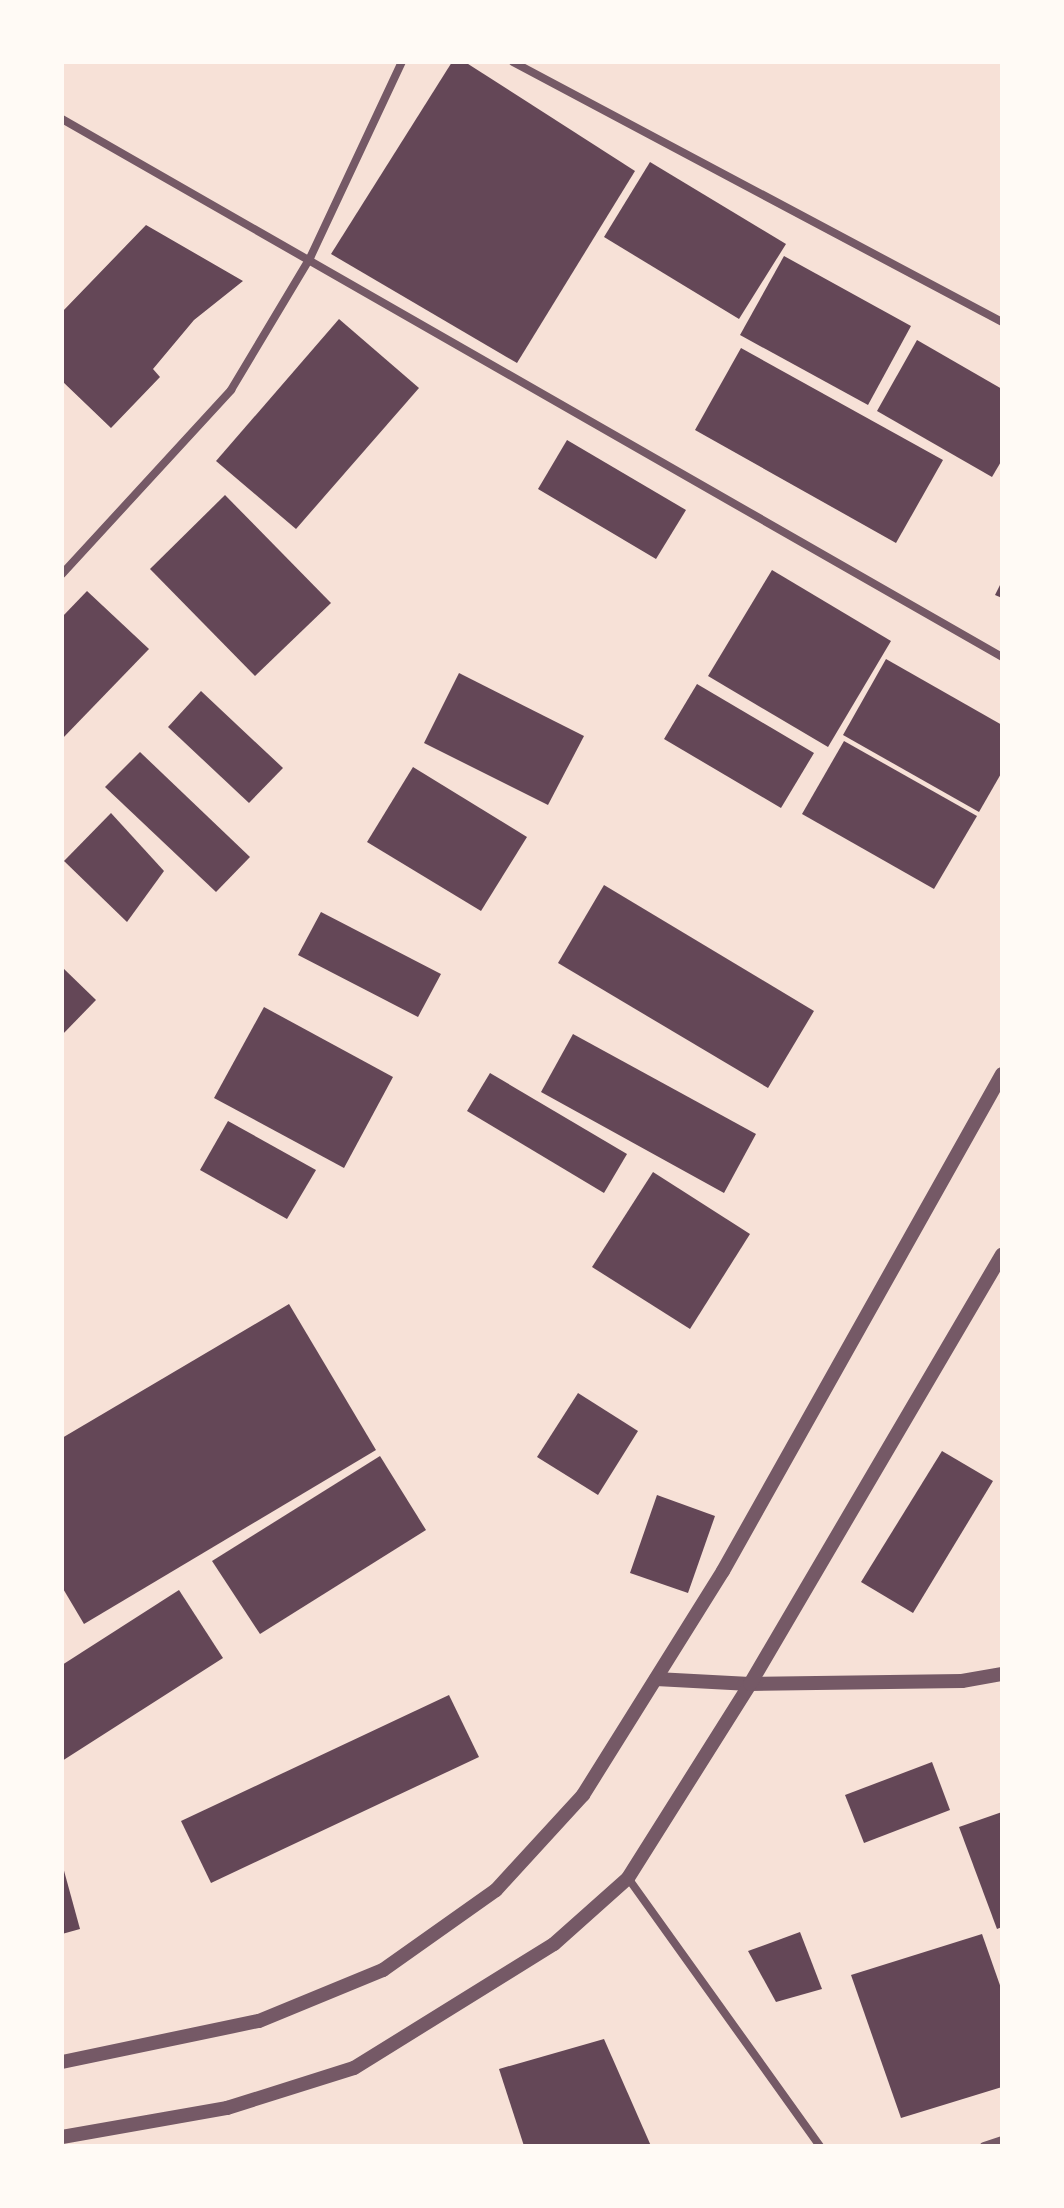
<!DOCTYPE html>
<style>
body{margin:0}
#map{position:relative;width:1064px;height:2208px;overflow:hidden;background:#f7e1d7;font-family:"Titillium Web",sans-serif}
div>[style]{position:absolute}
.building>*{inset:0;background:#644757}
.minor>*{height:8px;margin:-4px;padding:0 4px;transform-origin:4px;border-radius:4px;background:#755966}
.tertiary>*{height:14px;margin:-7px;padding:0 7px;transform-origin:7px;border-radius:7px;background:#755966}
span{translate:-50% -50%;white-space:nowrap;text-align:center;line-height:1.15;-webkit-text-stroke:8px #fffaf5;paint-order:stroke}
.frame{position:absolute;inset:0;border:64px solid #fffaf5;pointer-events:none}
</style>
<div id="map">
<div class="building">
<div style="clip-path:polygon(452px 62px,465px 62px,635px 171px,517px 363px,331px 254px)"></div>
<div style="clip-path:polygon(650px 162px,786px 244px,739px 319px,604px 237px)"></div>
<div style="clip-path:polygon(146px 225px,243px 281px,194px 320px,153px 369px,160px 377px,111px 428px,62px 381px,62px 312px)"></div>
<div style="clip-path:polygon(784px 256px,911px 326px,868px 405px,740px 335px)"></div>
<div style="clip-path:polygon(339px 319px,419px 388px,296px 529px,216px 461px)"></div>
<div style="clip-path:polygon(917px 340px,1002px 389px,1002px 460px,992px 477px,877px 411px)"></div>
<div style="clip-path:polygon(741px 348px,943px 460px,896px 543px,695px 430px)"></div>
<div style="clip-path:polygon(567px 440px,686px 510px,656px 559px,538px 489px)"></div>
<div style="clip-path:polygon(225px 495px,331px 603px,255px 676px,150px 569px)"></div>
<div style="clip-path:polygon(772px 570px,891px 641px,828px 747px,708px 676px)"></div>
<div style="clip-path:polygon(1002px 581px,1002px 598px,995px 595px)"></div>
<div style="clip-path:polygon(87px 591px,149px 649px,62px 739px,62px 617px)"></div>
<div style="clip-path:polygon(886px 659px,1002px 725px,1002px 772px,979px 812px,843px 735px)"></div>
<div style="clip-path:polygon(459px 673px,584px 736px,548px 805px,424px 743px)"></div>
<div style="clip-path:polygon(697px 684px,814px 753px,781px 808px,664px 739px)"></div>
<div style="clip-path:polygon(201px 691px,283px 768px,249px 803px,168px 727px)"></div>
<div style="clip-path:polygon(844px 741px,977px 816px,934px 889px,802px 814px)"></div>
<div style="clip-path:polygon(140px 752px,250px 857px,216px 892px,105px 787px)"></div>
<div style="clip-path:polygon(413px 767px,527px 837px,481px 911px,367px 842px)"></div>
<div style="clip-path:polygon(111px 813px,164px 871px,127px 922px,64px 861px)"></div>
<div style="clip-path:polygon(604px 885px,814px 1011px,768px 1088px,558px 963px)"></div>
<div style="clip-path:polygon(321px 912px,441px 974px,418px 1017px,298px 955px)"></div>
<div style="clip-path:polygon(62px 967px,96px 1000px,62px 1035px)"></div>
<div style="clip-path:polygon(264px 1007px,393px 1077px,344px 1168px,214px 1098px)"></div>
<div style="clip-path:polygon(573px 1034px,756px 1134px,724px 1193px,541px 1092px)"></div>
<div style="clip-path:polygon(490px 1073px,627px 1154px,604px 1193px,467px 1111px)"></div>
<div style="clip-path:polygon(228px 1121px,316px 1170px,287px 1219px,200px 1170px)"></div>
<div style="clip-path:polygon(653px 1172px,750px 1234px,690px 1329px,592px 1267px)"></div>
<div style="clip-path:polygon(289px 1304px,376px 1450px,84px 1624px,62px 1587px,62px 1438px)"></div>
<div style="clip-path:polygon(578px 1393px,638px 1431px,598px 1495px,537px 1457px)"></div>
<div style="clip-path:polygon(942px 1451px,993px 1481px,913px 1613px,861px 1582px)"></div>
<div style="clip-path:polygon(380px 1456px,426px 1530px,260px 1634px,212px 1561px)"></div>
<div style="clip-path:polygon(657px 1495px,715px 1516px,688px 1593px,630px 1573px)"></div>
<div style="clip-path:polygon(179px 1590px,223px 1658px,62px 1761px,62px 1665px)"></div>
<div style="clip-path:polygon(449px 1695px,479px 1757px,211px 1883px,181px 1821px)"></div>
<div style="clip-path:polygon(932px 1762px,950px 1810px,864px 1843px,845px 1795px)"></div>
<div style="clip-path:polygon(1002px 1812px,1002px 1927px,997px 1929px,959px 1827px)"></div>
<div style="clip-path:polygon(63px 1867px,80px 1929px,62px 1934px,62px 1868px)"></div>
<div style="clip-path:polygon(800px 1932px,822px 1989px,776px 2002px,748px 1951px)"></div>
<div style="clip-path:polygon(982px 1934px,1002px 1991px,1002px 2087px,901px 2118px,851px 1975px)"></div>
<div style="clip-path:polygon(604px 2039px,651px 2146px,524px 2146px,499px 2069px)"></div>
</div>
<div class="minor">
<div style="left:513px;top:62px;width:554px;rotate:28deg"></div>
<div style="left:62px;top:119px;width:1083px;rotate:29.78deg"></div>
<div style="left:62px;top:574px;width:250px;rotate:-47.4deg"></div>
<div style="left:231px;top:390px;width:154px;rotate:-59.1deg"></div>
<div style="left:310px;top:258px;width:217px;rotate:-64.9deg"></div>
<div style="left:628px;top:1878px;width:330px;rotate:54.4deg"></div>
<div style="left:984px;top:2146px;width:19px;rotate:-18deg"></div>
</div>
<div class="tertiary">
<div style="left:656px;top:1679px;width:94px;rotate:3deg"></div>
<div style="left:750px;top:1684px;width:212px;rotate:-0.8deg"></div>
<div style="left:962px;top:1681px;width:41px;rotate:-9.9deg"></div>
<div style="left:62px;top:2062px;width:201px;rotate:-11.8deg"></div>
<div style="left:259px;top:2021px;width:134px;rotate:-22.4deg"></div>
<div style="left:383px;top:1970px;width:138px;rotate:-35.3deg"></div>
<div style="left:496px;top:1890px;width:129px;rotate:-47.5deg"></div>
<div style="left:583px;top:1795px;width:264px;rotate:-58deg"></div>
<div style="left:723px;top:1571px;width:570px;rotate:-60.69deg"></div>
<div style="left:62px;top:2137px;width:168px;rotate:-10deg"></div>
<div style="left:227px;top:2108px;width:133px;rotate:-17.5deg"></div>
<div style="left:354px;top:2068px;width:235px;rotate:-31.8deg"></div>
<div style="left:554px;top:1944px;width:99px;rotate:-41.7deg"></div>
<div style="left:628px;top:1878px;width:229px;rotate:-57.8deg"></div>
<div style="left:750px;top:1684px;width:498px;rotate:-59.6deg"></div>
</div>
<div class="frame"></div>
</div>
